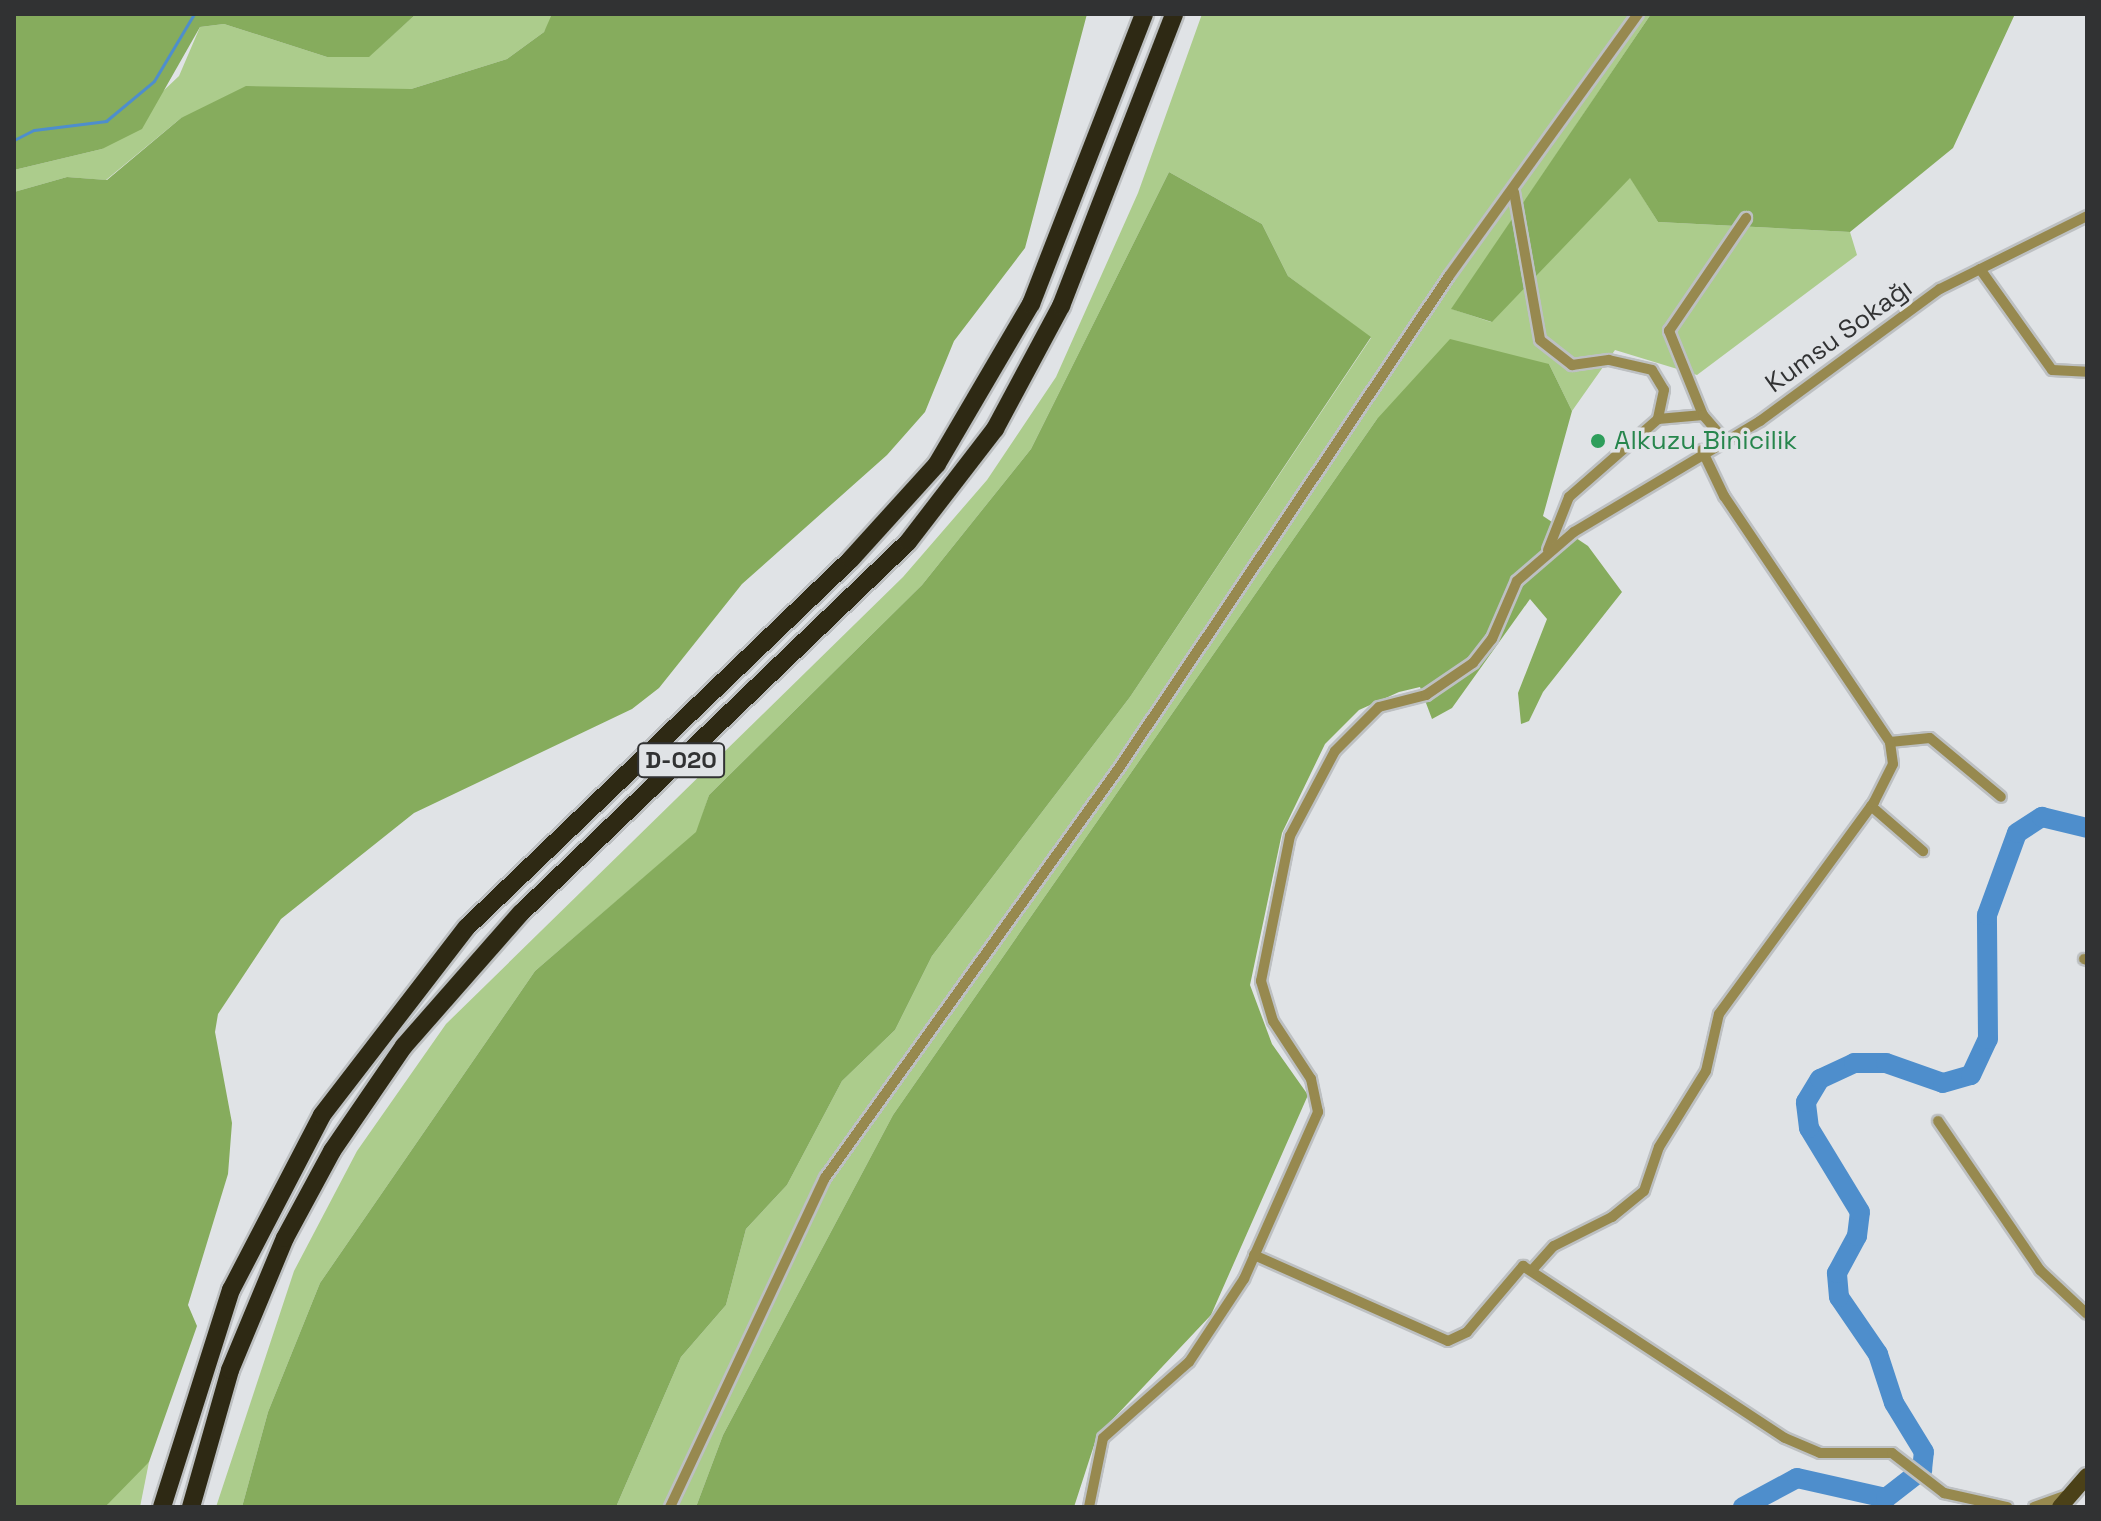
<!DOCTYPE html>
<meta charset="utf-8">
<style>
body{margin:0}
#map{position:relative;width:2101px;height:1521px;overflow:hidden;background:#e0e3e6;font-family:"Space Grotesk",sans-serif}
div>[style]{position:absolute}
.green>*{inset:0;background:#accc8c}
.forest>*{inset:0;background:#86ac5d}
.stream>*{height:3px;margin:-1.5px;padding:0 1.5px;transform-origin:1.5px;border-radius:1.5px;background:#4e8ecc}
.river>*{height:20px;margin:-10px;padding:0 10px;transform-origin:10px;border-radius:10px;background:#4e8ecc}
.roads{filter:drop-shadow(2px 0 #bdc0c2) drop-shadow(-2px 0 #bdc0c2) drop-shadow(0 2px #bdc0c2) drop-shadow(0 -2px #bdc0c2)}
.street>*{height:10px;margin:-5px;padding:0 5px;transform-origin:5px;border-radius:5px;background:#97894f}
.primary>*{height:16px;margin:-8px;padding:0 8px;transform-origin:8px;border-radius:8px;background:#4b4118}
.highway>*{height:18px;margin:-9px;padding:0 9px;transform-origin:9px;border-radius:9px;background:#2e2914}
.dots>*{width:22px;height:22px;translate:-50% -50%;box-sizing:border-box;border:4px solid #e0e3e6;border-radius:50%}
span{translate:-50% -50%;white-space:nowrap;text-align:center;line-height:1.15;-webkit-text-stroke:7px #e0e3e6;paint-order:stroke}
.shield-label span{padding:2px 6px;background:#e0e3e6;border:2px solid;border-radius:6px;-webkit-text-stroke-width:0}
.shield-label{font-size:24px;color:#313233;font-weight:700}
.street-label{font-size:26px;color:#313233}
.leisure-label{font-size:26px;color:#27864d}
.left{translate:0 -50%;text-align:left}
.frame{position:absolute;inset:0;border:16px solid #313233;pointer-events:none}
</style>
<div id="map">
<div class="green">
<div style="clip-path:polygon(416px 14px,554px 15px,544px 32px,507px 59px,411px 89px,181px 118px,106px 180px,67px 177px,14px 192px,14px 170px,102px 149px,179px 76px,200px 27px,224px 24px,327px 57px,368px 57px)"></div>
<div style="clip-path:polygon(1202px 14px,1651px 14px,1452px 309px,1491px 322px,1630px 177px,1658px 222px,1850px 232px,1857px 255px,1697px 375px,1615px 350px,1572px 411px,1549px 364px,1377px 419px,893px 1115px,723px 1435px,696px 1507px,616px 1507px,681px 1357px,726px 1305px,746px 1229px,787px 1185px,842px 1081px,895px 1030px,932px 956px,1130px 697px,1371px 338px,1288px 276px,1262px 224px,1169px 172px,1031px 449px,922px 585px,709px 795px,697px 832px,535px 971px,320px 1283px,268px 1412px,242px 1507px,216px 1507px,294px 1271px,357px 1151px,446px 1024px,903px 577px,987px 480px,1056px 377px,1138px 193px)"></div>
<div style="clip-path:polygon(149px 1462px,140px 1507px,105px 1507px,130px 1475px)"></div>
</div>
<div class="forest">
<div style="clip-path:polygon(14px 14px,416px 14px,369px 57px,327px 57px,224px 24px,200px 27px,142px 129px,102px 149px,14px 170px)"></div>
<div style="clip-path:polygon(552px 14px,1087px 14px,1025px 248px,954px 341px,925px 412px,887px 455px,742px 584px,659px 688px,632px 709px,414px 813px,281px 919px,218px 1014px,215px 1032px,232px 1123px,228px 1174px,188px 1305px,197px 1326px,149px 1462px,105px 1507px,14px 1507px,14px 192px,67px 177px,107px 180px,181px 118px,246px 86px,411px 89px,507px 59px,544px 32px)"></div>
<div style="clip-path:polygon(1651px 14px,2015px 14px,1953px 148px,1850px 232px,1658px 222px,1630px 178px,1492px 322px,1451px 309px)"></div>
<div style="clip-path:polygon(1169px 172px,1262px 224px,1288px 276px,1371px 337px,1130px 697px,932px 956px,895px 1030px,842px 1081px,787px 1185px,746px 1229px,726px 1305px,681px 1357px,616px 1507px,242px 1507px,268px 1412px,320px 1283px,535px 971px,696px 832px,709px 795px,922px 585px,1031px 449px)"></div>
<div style="clip-path:polygon(1450px 339px,1549px 364px,1572px 411px,1543px 516px,1588px 546px,1622px 592px,1543px 692px,1529px 721px,1521px 724px,1518px 693px,1547px 619px,1530px 599px,1452px 708px,1432px 719px,1420px 687px,1399px 692px,1359px 710px,1325px 744px,1282px 833px,1250px 985px,1272px 1044px,1308px 1095px,1211px 1315px,1097px 1436px,1074px 1507px,696px 1507px,723px 1435px,893px 1115px,1377px 419px)"></div>
</div>
<div class="stream">
<div style="left:14px;top:140px;width:22px;rotate:-27deg"></div>
<div style="left:34px;top:130px;width:73px;rotate:-7.1deg"></div>
<div style="left:106px;top:121px;width:62px;rotate:-39.8deg"></div>
<div style="left:154px;top:81px;width:78px;rotate:-59.2deg"></div>
</div>
<div class="river">
<div style="left:1743px;top:1507px;width:61px;rotate:-28.2deg"></div>
<div style="left:1797px;top:1478px;width:91px;rotate:12.7deg"></div>
<div style="left:1886px;top:1498px;width:46px;rotate:-37.9deg"></div>
<div style="left:1922px;top:1470px;width:18px;rotate:-84deg"></div>
<div style="left:1924px;top:1452px;width:57px;rotate:-121.5deg"></div>
<div style="left:1894px;top:1403px;width:52px;rotate:-108.1deg"></div>
<div style="left:1878px;top:1354px;width:69px;rotate:-124.4deg"></div>
<div style="left:1839px;top:1297px;width:24px;rotate:-95deg"></div>
<div style="left:1837px;top:1273px;width:42px;rotate:-61.6deg"></div>
<div style="left:1857px;top:1236px;width:24px;rotate:-83deg"></div>
<div style="left:1860px;top:1212px;width:98px;rotate:-121.3deg"></div>
<div style="left:1809px;top:1128px;width:26px;rotate:-97deg"></div>
<div style="left:1806px;top:1102px;width:27px;rotate:-59deg"></div>
<div style="left:1820px;top:1079px;width:38px;rotate:-25deg"></div>
<div style="left:1854px;top:1063px;width:32px"></div>
<div style="left:1886px;top:1063px;width:60px;rotate:19.3deg"></div>
<div style="left:1943px;top:1083px;width:29px;rotate:-16deg"></div>
<div style="left:1971px;top:1075px;width:40px;rotate:-65deg"></div>
<div style="left:1988px;top:1039px;width:124px;rotate:-90.5deg"></div>
<div style="left:1987px;top:915px;width:87px;rotate:-69.9deg"></div>
<div style="left:2017px;top:833px;width:30px;rotate:-33deg"></div>
<div style="left:2042px;top:817px;width:46px;rotate:13.7deg"></div>
</div>
<div class="roads">
<div class="street">
<div style="left:1514px;top:192px;width:150px;rotate:80deg"></div>
<div style="left:1540px;top:340px;width:41px;rotate:38deg"></div>
<div style="left:1572px;top:365px;width:37px;rotate:-8deg"></div>
<div style="left:1609px;top:360px;width:44px;rotate:13.1deg"></div>
<div style="left:1652px;top:370px;width:23px;rotate:59deg"></div>
<div style="left:1664px;top:390px;width:30px;rotate:102deg"></div>
<div style="left:1980px;top:269px;width:124px;rotate:54.5deg"></div>
<div style="left:2052px;top:370px;width:35px;rotate:3deg"></div>
<div style="left:1703px;top:415px;width:91px;rotate:-112deg"></div>
<div style="left:1669px;top:331px;width:137px;rotate:-55.7deg"></div>
<div style="left:1548px;top:550px;width:57px;rotate:-68.4deg"></div>
<div style="left:1569px;top:497px;width:118px;rotate:-41.2deg"></div>
<div style="left:1658px;top:419px;width:45px;rotate:-5.1deg"></div>
<div style="left:1703px;top:415px;width:33px;rotate:49deg"></div>
<div style="left:1890px;top:742px;width:40px;rotate:-5.7deg"></div>
<div style="left:1930px;top:738px;width:92px;rotate:39.7deg"></div>
<div style="left:1871px;top:806px;width:69px;rotate:40.9deg"></div>
<div style="left:2084px;top:959px;width:3px;rotate:18deg"></div>
<div style="left:1938px;top:1121px;width:181px;rotate:55.6deg"></div>
<div style="left:2040px;top:1270px;width:64px;rotate:43.1deg"></div>
<div style="left:1254px;top:1255px;width:212px;rotate:23.9deg"></div>
<div style="left:1448px;top:1341px;width:21px;rotate:-25deg"></div>
<div style="left:1467px;top:1332px;width:87px;rotate:-49.7deg"></div>
<div style="left:1523px;top:1266px;width:313px;rotate:33.3deg"></div>
<div style="left:1785px;top:1438px;width:38px;rotate:23deg"></div>
<div style="left:1820px;top:1453px;width:72px"></div>
<div style="left:1892px;top:1453px;width:66px;rotate:37.6deg"></div>
<div style="left:1944px;top:1493px;width:65px;rotate:12.5deg"></div>
<div style="left:1533px;top:1269px;width:31px;rotate:-48deg"></div>
<div style="left:1554px;top:1246px;width:65px;rotate:-26.6deg"></div>
<div style="left:1612px;top:1217px;width:41px;rotate:-39.1deg"></div>
<div style="left:1644px;top:1191px;width:46px;rotate:-71.2deg"></div>
<div style="left:1659px;top:1147px;width:89px;rotate:-58.3deg"></div>
<div style="left:1706px;top:1071px;width:58px;rotate:-77.2deg"></div>
<div style="left:1719px;top:1014px;width:263px;rotate:-53.8deg"></div>
<div style="left:1874px;top:802px;width:42px;rotate:-63.4deg"></div>
<div style="left:1893px;top:764px;width:22px;rotate:-98deg"></div>
<div style="left:1890px;top:742px;width:297px;rotate:-124deg"></div>
<div style="left:1724px;top:496px;width:51px;rotate:-115.6deg"></div>
<div style="left:670px;top:1507px;width:364px;rotate:-64.8deg"></div>
<div style="left:825px;top:1178px;width:505px;rotate:-54.36deg"></div>
<div style="left:1119px;top:768px;width:592px;rotate:-56.15deg"></div>
<div style="left:1449px;top:276px;width:323px;rotate:-54.2deg"></div>
<div style="left:1089px;top:1507px;width:70px;rotate:-78.5deg"></div>
<div style="left:1103px;top:1438px;width:115px;rotate:-41.5deg"></div>
<div style="left:1189px;top:1362px;width:100px;rotate:-56.5deg"></div>
<div style="left:1244px;top:1279px;width:183px;rotate:-66.1deg"></div>
<div style="left:1318px;top:1112px;width:34px;rotate:-102deg"></div>
<div style="left:1311px;top:1079px;width:69px;rotate:-123.2deg"></div>
<div style="left:1273px;top:1021px;width:42px;rotate:-106.7deg"></div>
<div style="left:1261px;top:981px;width:148px;rotate:-78.7deg"></div>
<div style="left:1290px;top:836px;width:96px;rotate:-62.1deg"></div>
<div style="left:1335px;top:751px;width:62px;rotate:-45deg"></div>
<div style="left:1379px;top:707px;width:49px;rotate:-14.3deg"></div>
<div style="left:1426px;top:695px;width:57px;rotate:-34.2deg"></div>
<div style="left:1473px;top:663px;width:31px;rotate:-52deg"></div>
<div style="left:1492px;top:639px;width:63px;rotate:-66.7deg"></div>
<div style="left:1517px;top:581px;width:75px;rotate:-40.7deg"></div>
<div style="left:1574px;top:532px;width:217px;rotate:-30.8deg"></div>
<div style="left:1760px;top:421px;width:223px;rotate:-36.3deg"></div>
<div style="left:1940px;top:289px;width:164px;rotate:-26.4deg"></div>
<div style="left:2034px;top:1507px;width:37px;rotate:-20deg"></div>
</div>
<div class="primary">
<div style="left:2060px;top:1507px;width:41px;rotate:-48.9deg"></div>
</div>
<div class="highway">
<div style="left:162px;top:1507px;width:228px;rotate:-72.4deg"></div>
<div style="left:231px;top:1290px;width:197px;rotate:-62.5deg"></div>
<div style="left:322px;top:1115px;width:237px;rotate:-52.4deg"></div>
<div style="left:467px;top:927px;width:532px;rotate:-43.78deg"></div>
<div style="left:851px;top:559px;width:128px;rotate:-47.8deg"></div>
<div style="left:937px;top:464px;width:186px;rotate:-59.6deg"></div>
<div style="left:1031px;top:304px;width:311px;rotate:-68.7deg"></div>
<div style="left:191px;top:1507px;width:142px;rotate:-74.1deg"></div>
<div style="left:230px;top:1370px;width:143px;rotate:-67.4deg"></div>
<div style="left:285px;top:1238px;width:99px;rotate:-61.6deg"></div>
<div style="left:332px;top:1151px;width:127px;rotate:-55.6deg"></div>
<div style="left:404px;top:1046px;width:177px;rotate:-48.7deg"></div>
<div style="left:521px;top:913px;width:536px;rotate:-43.79deg"></div>
<div style="left:908px;top:542px;width:143px;rotate:-52.4deg"></div>
<div style="left:995px;top:429px;width:140px;rotate:-61.8deg"></div>
<div style="left:1061px;top:306px;width:313px;rotate:-68.8deg"></div>
</div>
</div>
<div class="dots">
<div style="left:1598px;top:441px;background:#2e9e5b"></div>
</div>
<div class="shield-label">
<span style="left:681px;top:760px">D-020</span>
</div>
<div class="street-label">
<span style="left:1839px;top:336px;rotate:-36deg">Kumsu Sokağı</span>
</div>
<div class="leisure-label">
<span class="left" style="left:1614px;top:441px">Alkuzu Binicilik</span>
</div>
<div class="frame"></div>
</div>
